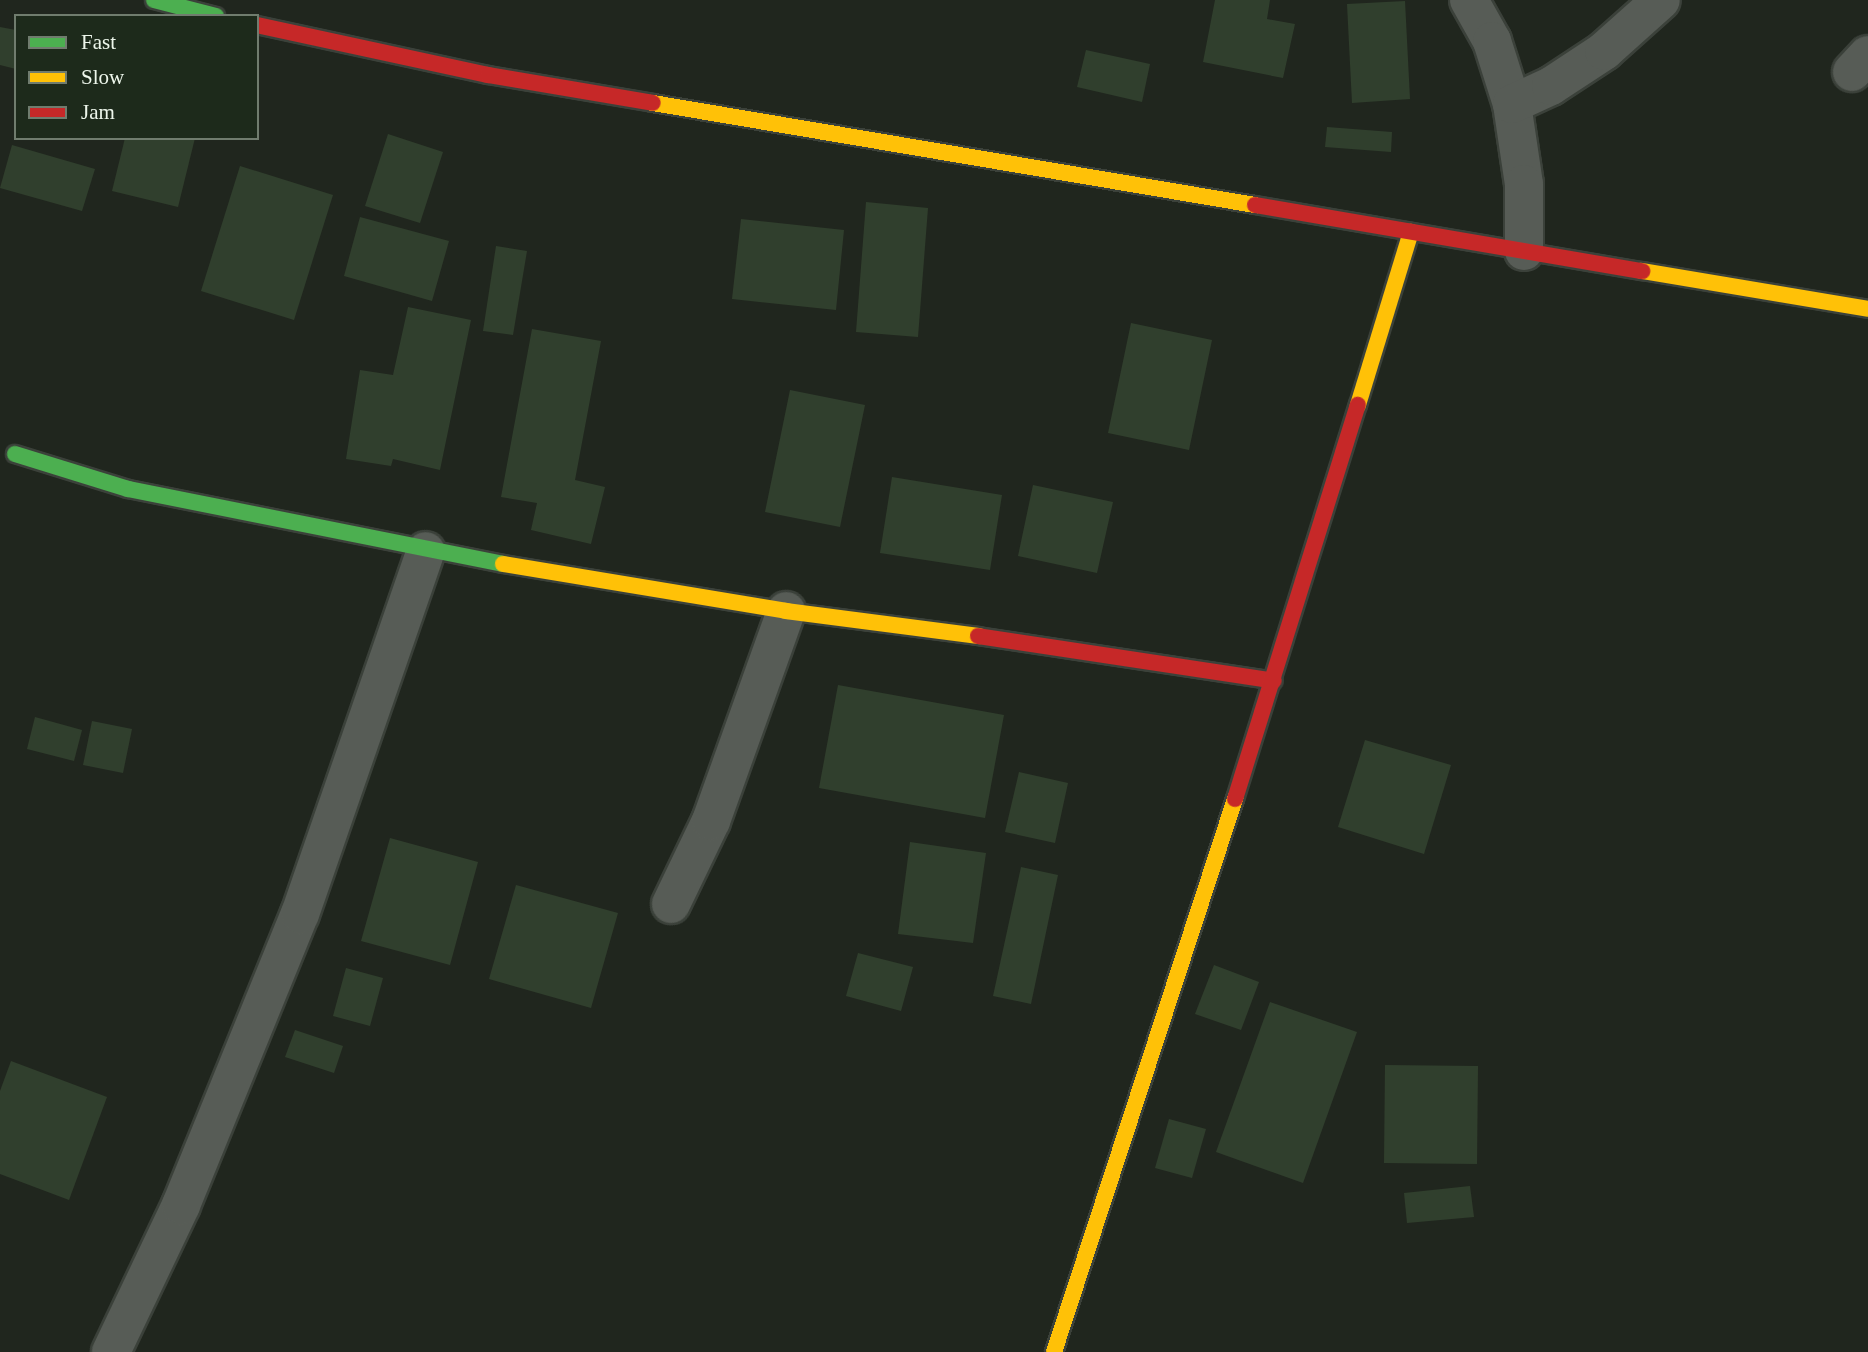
<!DOCTYPE html>
<style>
body{margin:0}
#map{position:relative;width:1868px;height:1352px;overflow:hidden;background:#20261e;font-family:Georgia,serif}
div>[style]{position:absolute}
.building>*{inset:0;background:#303f2d}
.roads{filter:drop-shadow(2px 0 #3b413a) drop-shadow(-2px 0 #3b413a) drop-shadow(0 2px #3b413a) drop-shadow(0 -2px #3b413a)}
.street>*{height:38px;margin:-19px;padding:0 19px;transform-origin:19px;border-radius:19px;background:#575c56}
.fast>*{height:16px;margin:-8px;padding:0 8px;transform-origin:8px;border-radius:8px;background:#4caf50}
.slow>*{height:16px;margin:-8px;padding:0 8px;transform-origin:8px;border-radius:8px;background:#ffc107}
.jam>*{height:16px;margin:-8px;padding:0 8px;transform-origin:8px;border-radius:8px;background:#c62828}
span{translate:-50% -50%;white-space:nowrap;text-align:center;line-height:1.15;-webkit-text-stroke:6px #1d2a1b;paint-order:stroke}
.legend{position:absolute;left:14px;top:14px;width:245px;height:126px;box-sizing:border-box;background:#1d2a1b;border:2px solid #707c6e;margin:0;padding:9px 12px;list-style:none;font-size:21px;color:#edf6eb}
.legend li{display:flex;align-items:center;gap:14px;height:35px}
.legend b{width:35px;border:2px solid #707c6e}
</style>
<div id="map">
<div class="building">
<div style="clip-path:polygon(1215px 0,1270px 0,1267px 19px,1295px 24px,1283px 78px,1203px 62px)"></div>
<div style="clip-path:polygon(1405px 1px,1410px 99px,1352px 103px,1347px 4px)"></div>
<div style="clip-path:polygon(0 27px,16px 30px,16px 69px,0 65px)"></div>
<div style="clip-path:polygon(1086px 50px,1150px 64px,1142px 102px,1077px 87px)"></div>
<div style="clip-path:polygon(1327px 127px,1392px 132px,1391px 152px,1325px 147px)"></div>
<div style="clip-path:polygon(388px 134px,443px 152px,420px 223px,365px 206px)"></div>
<div style="clip-path:polygon(125px 138px,195px 138px,178px 207px,112px 191px)"></div>
<div style="clip-path:polygon(12px 145px,95px 169px,82px 211px,0 188px)"></div>
<div style="clip-path:polygon(240px 166px,333px 195px,294px 320px,201px 291px)"></div>
<div style="clip-path:polygon(866px 202px,928px 208px,918px 337px,856px 332px)"></div>
<div style="clip-path:polygon(360px 217px,449px 241px,432px 301px,344px 276px)"></div>
<div style="clip-path:polygon(741px 219px,844px 230px,836px 310px,732px 299px)"></div>
<div style="clip-path:polygon(496px 246px,527px 251px,513px 335px,483px 331px)"></div>
<div style="clip-path:polygon(408px 307px,471px 320px,440px 470px,393px 459px,391px 466px,346px 459px,360px 370px,393px 375px)"></div>
<div style="clip-path:polygon(1131px 323px,1212px 340px,1189px 450px,1108px 433px)"></div>
<div style="clip-path:polygon(532px 329px,601px 341px,575px 480px,605px 487px,591px 544px,531px 530px,537px 503px,501px 497px)"></div>
<div style="clip-path:polygon(790px 390px,865px 405px,840px 527px,765px 512px)"></div>
<div style="clip-path:polygon(892px 477px,1002px 495px,990px 570px,880px 553px)"></div>
<div style="clip-path:polygon(1033px 485px,1113px 502px,1097px 573px,1018px 556px)"></div>
<div style="clip-path:polygon(838px 685px,1004px 715px,985px 818px,819px 788px)"></div>
<div style="clip-path:polygon(35px 717px,82px 730px,74px 761px,27px 749px)"></div>
<div style="clip-path:polygon(92px 721px,132px 729px,123px 773px,83px 765px)"></div>
<div style="clip-path:polygon(1365px 740px,1451px 765px,1424px 854px,1338px 827px)"></div>
<div style="clip-path:polygon(1019px 772px,1068px 783px,1055px 843px,1005px 832px)"></div>
<div style="clip-path:polygon(390px 838px,478px 862px,450px 965px,361px 941px)"></div>
<div style="clip-path:polygon(910px 842px,986px 853px,973px 943px,898px 934px)"></div>
<div style="clip-path:polygon(1021px 867px,1058px 875px,1031px 1004px,993px 996px)"></div>
<div style="clip-path:polygon(516px 885px,618px 913px,591px 1008px,489px 979px)"></div>
<div style="clip-path:polygon(858px 953px,913px 967px,901px 1011px,846px 996px)"></div>
<div style="clip-path:polygon(1214px 965px,1259px 982px,1241px 1030px,1195px 1014px)"></div>
<div style="clip-path:polygon(346px 968px,383px 978px,370px 1026px,333px 1016px)"></div>
<div style="clip-path:polygon(1270px 1002px,1357px 1032px,1303px 1183px,1216px 1152px)"></div>
<div style="clip-path:polygon(295px 1030px,343px 1046px,334px 1073px,285px 1057px)"></div>
<div style="clip-path:polygon(11px 1061px,107px 1097px,69px 1200px,0 1174px,0 1091px)"></div>
<div style="clip-path:polygon(1385px 1065px,1478px 1066px,1477px 1164px,1384px 1163px)"></div>
<div style="clip-path:polygon(1169px 1119px,1206px 1129px,1192px 1178px,1155px 1168px)"></div>
<div style="clip-path:polygon(1470px 1186px,1474px 1217px,1407px 1223px,1404px 1193px)"></div>
</div>
<div class="roads">
<div class="street">
<div style="left:1469px;top:0;width:47px;rotate:60.7deg"></div>
<div style="left:1492px;top:41px;width:66px;rotate:72.4deg"></div>
<div style="left:1512px;top:104px;width:81px;rotate:81.5deg"></div>
<div style="left:1524px;top:184px;width:67px;rotate:90deg"></div>
<div style="left:1852px;top:72px;width:23px;rotate:-47deg"></div>
<div style="left:1512px;top:104px;width:43px;rotate:-24.8deg"></div>
<div style="left:1551px;top:86px;width:64px;rotate:-33.4deg"></div>
<div style="left:1604px;top:51px;width:76px;rotate:-41.8deg"></div>
<div style="left:671px;top:904px;width:92px;rotate:-64.3deg"></div>
<div style="left:711px;top:821px;width:223px;rotate:-70.3deg"></div>
<div style="left:111px;top:1352px;width:163px;rotate:-64.5deg"></div>
<div style="left:181px;top:1205px;width:314px;rotate:-67.8deg"></div>
<div style="left:300px;top:914px;width:384px;rotate:-70.9deg"></div>
</div>
<div class="fast">
<div style="left:154px;top:0;width:64px;rotate:14.5deg"></div>
<div style="left:15px;top:454px;width:118px;rotate:17.2deg"></div>
<div style="left:128px;top:489px;width:382px;rotate:11.3deg"></div>
</div>
<div class="slow">
<div style="left:653px;top:103px;width:611px;rotate:9.62deg"></div>
<div style="left:1642px;top:271px;width:229px;rotate:9.5deg"></div>
<div style="left:1358px;top:405px;width:181px;rotate:-73deg"></div>
<div style="left:503px;top:564px;width:287px;rotate:9.4deg"></div>
<div style="left:786px;top:611px;width:194px;rotate:7.4deg"></div>
<div style="left:1054px;top:1352px;width:582px;rotate:-71.88deg"></div>
</div>
<div class="jam">
<div style="left:257px;top:25px;width:236px;rotate:12.2deg"></div>
<div style="left:488px;top:75px;width:167px;rotate:9.6deg"></div>
<div style="left:1255px;top:205px;width:393px;rotate:9.7deg"></div>
<div style="left:978px;top:636px;width:299px;rotate:8.6deg"></div>
<div style="left:1235px;top:799px;width:413px;rotate:-72.7deg"></div>
</div>
</div>
<ul class="legend">
<li><b style="height:9px;background:#4caf50"></b>Fast</li>
<li><b style="height:9px;background:#ffc107"></b>Slow</li>
<li><b style="height:9px;background:#c62828"></b>Jam</li>
</ul>
</div>
